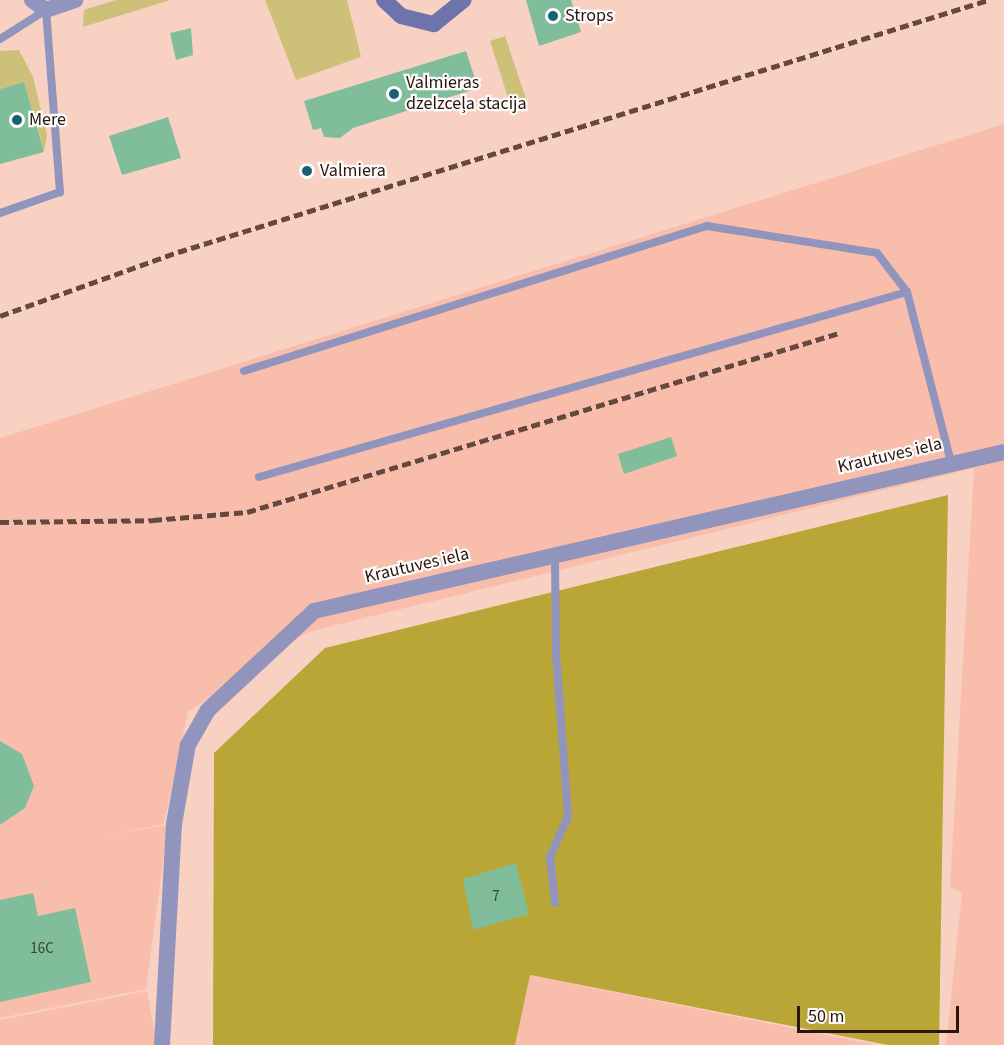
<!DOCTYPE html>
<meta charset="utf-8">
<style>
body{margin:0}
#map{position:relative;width:1004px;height:1045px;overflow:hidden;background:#f9d1c3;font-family:"Source Sans 3",sans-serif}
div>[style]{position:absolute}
.built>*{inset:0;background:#f9beab}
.green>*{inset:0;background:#cdc078}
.forest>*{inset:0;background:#b9a637}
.building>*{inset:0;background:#80be9b}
.service>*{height:8px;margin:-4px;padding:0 4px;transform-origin:4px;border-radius:4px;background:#9195bd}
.minor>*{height:16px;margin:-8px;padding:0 8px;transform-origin:8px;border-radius:8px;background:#9195bd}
.secondary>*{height:16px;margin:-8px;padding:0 8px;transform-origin:8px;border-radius:8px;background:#6e73ac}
.rail>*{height:4.5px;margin-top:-2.25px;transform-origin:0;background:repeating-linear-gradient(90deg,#654940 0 9px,transparent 0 13.5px)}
.dots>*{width:16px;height:16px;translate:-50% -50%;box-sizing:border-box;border:3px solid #fcfcfc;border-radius:50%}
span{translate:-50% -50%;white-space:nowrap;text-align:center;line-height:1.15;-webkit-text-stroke:4.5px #fcfcfc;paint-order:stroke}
.number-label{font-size:15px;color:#413f30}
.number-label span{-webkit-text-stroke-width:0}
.poi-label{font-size:18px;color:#2c150d}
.left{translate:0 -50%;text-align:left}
.street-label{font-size:18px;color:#2c150d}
.scale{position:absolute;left:797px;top:1006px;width:162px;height:27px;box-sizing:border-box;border:3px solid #2c150d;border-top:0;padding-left:8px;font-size:18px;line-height:21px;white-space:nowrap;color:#2c150d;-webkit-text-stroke:4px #fcfcfc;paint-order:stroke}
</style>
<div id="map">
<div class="built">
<div style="clip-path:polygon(1004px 124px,1004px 1045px,946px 1045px,962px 892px,950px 888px,974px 468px,308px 632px,188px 712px,164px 824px,106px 835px,168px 825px,146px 989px,0 1018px,0 438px)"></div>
<div style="clip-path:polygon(528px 975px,877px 1045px,513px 1045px)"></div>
<div style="clip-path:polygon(147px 991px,157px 1045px,0 1045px,0 1020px)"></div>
</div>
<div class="green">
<div style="clip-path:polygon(116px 0,170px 0,83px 27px,84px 10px)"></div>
<div style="clip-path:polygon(265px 0,347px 0,361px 57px,296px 80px)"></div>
<div style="clip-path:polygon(505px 36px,526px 99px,510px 104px,490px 41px)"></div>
<div style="clip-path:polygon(19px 50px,33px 77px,47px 135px,44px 151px,24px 82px,0 89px,0 51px)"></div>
</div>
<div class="forest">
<div style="clip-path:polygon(948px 495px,939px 1045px,888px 1045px,530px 975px,515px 1045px,213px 1045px,214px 753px,325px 648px)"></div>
</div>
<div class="building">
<div style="clip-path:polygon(526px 0,571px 0,581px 32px,539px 46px)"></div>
<div style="clip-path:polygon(191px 28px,193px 55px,176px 60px,170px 33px)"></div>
<div style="clip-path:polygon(466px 51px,478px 88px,353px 128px,340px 138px,324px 137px,321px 128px,313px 130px,304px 101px)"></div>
<div style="clip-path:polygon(24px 82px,44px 152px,0 164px,0 89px)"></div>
<div style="clip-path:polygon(168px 117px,181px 158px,122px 175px,109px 136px)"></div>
<div style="clip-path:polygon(671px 437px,677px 456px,624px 474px,618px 454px)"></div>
<div style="clip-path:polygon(0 741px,22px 754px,34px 786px,25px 808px,0 825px)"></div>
<div style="clip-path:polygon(516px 863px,529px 914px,473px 930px,463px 879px)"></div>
<div style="clip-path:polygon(33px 893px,38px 916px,75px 908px,91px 982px,0 1002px,0 900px)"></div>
</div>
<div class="service">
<div style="left:0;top:39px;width:54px;rotate:-32.2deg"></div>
<div style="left:46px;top:10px;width:183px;rotate:85.6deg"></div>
<div style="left:60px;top:192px;width:64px;rotate:160.7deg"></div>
<div style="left:244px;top:371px;width:485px;rotate:-17.4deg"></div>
<div style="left:707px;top:226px;width:172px;rotate:9deg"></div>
<div style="left:877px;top:253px;width:49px;rotate:52.4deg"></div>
<div style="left:907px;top:292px;width:176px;rotate:75.5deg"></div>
<div style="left:259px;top:477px;width:674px;rotate:-15.93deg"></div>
<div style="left:555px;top:903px;width:46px;rotate:-96.2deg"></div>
<div style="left:550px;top:857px;width:45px;rotate:-66.3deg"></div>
<div style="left:568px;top:816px;width:162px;rotate:-94.2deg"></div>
<div style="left:556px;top:654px;width:99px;rotate:-90.6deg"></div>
</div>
<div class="minor">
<div style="left:32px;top:0;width:17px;rotate:36deg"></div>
<div style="left:46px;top:10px;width:31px;rotate:-19deg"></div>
<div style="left:162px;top:1045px;width:221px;rotate:-86.9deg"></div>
<div style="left:174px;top:824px;width:80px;rotate:-80deg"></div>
<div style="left:188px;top:745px;width:40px;rotate:-60.3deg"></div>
<div style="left:208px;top:710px;width:145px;rotate:-43deg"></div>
<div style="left:314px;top:611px;width:708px;rotate:-12.98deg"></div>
</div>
<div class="secondary">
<div style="left:384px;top:0;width:23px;rotate:43deg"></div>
<div style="left:401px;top:16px;width:34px;rotate:14deg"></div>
<div style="left:434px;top:24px;width:38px;rotate:-39deg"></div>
</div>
<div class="rail">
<div style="left:0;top:316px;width:189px;rotate:-19.8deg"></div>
<div style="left:178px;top:252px;width:848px;rotate:-17.28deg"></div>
<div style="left:0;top:522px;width:153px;rotate:-0.7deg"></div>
<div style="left:153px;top:520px;width:94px;rotate:-4.9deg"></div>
<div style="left:247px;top:512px;width:618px;rotate:-16.82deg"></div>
</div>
<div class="dots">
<div style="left:553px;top:16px;background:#1b6072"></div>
<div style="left:394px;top:94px;background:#1b6072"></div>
<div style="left:17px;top:120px;background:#1b6072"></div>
<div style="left:307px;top:171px;background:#1b6072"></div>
</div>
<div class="number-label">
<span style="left:496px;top:897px">7</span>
<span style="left:42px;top:949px">16C</span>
</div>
<div class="poi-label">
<span class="left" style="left:565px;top:16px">Strops</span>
<span class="left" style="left:406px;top:94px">Valmieras<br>dzelzceļa stacija</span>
<span class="left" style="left:29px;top:120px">Mere</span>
<span class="left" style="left:320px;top:171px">Valmiera</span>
</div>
<div class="street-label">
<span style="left:890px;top:456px;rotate:-13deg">Krautuves iela</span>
<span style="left:417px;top:566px;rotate:-13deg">Krautuves iela</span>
</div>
<div class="scale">50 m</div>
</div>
